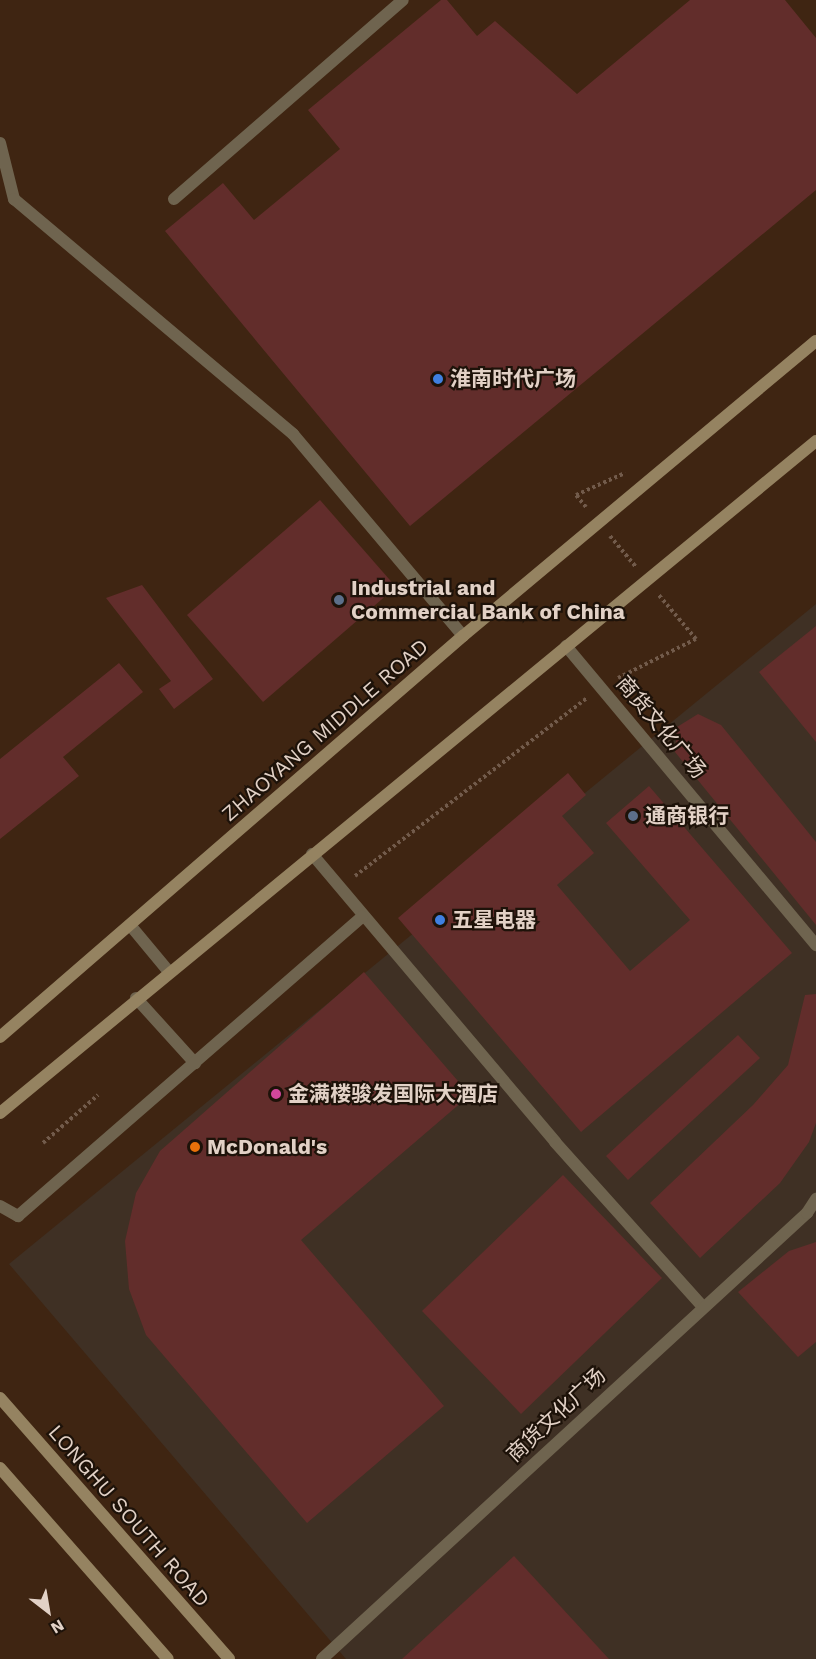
<!DOCTYPE html>
<meta charset="utf-8">
<style>
body{margin:0}
#map{position:relative;width:816px;height:1659px;overflow:hidden;background:#3f2512;font-family:"Work Sans","Noto Sans SC",sans-serif}
div>[style]{position:absolute}
.commercial>*{inset:0;background:#3f3024}
.building>*{inset:0;background:#622d2b}
.path>*{height:4px;margin-top:-2px;transform-origin:0;background:repeating-linear-gradient(90deg,#725b4b 0 3px,transparent 0 6px)}
.service>*{height:12px;margin:-6px;padding:0 6px;transform-origin:6px;border-radius:6px;background:#6f644f}
.pedestrian>*{height:12px;margin:-6px;padding:0 6px;transform-origin:6px;border-radius:6px;background:#6f644f}
.tertiary>*{height:12px;margin:-6px;padding:0 6px;transform-origin:6px;border-radius:6px;background:#6f644f}
.secondary>*{height:12px;margin:-6px;padding:0 6px;transform-origin:6px;border-radius:6px;background:#958361}
.dots>*{width:16px;height:16px;translate:-50% -50%;box-sizing:border-box;border:3px solid #1d1209;border-radius:50%}
span{translate:-50% -50%;white-space:nowrap;text-align:center;line-height:1.15;-webkit-text-stroke:4.5px #1d1209;paint-order:stroke}
.poi-label{font-size:21px;color:#e2d1c6;font-weight:700}
.left{translate:0 -50%;text-align:left}
.street-label{font-size:21px;color:#e2d1c6}
.north{position:absolute;left:18px;top:1581px;width:60px;height:60px;-webkit-text-stroke:4px #1d1209;paint-order:stroke;rotate:149deg;font-size:16px;font-weight:700;line-height:24px;text-align:center;color:#e2d1c6}
.north::after{content:'';display:block;margin:auto;width:21px;height:27px;background:#e2d1c6;clip-path:polygon(50% 0,100% 100%,50% 72%,0 100%)}
</style>
<div id="map">
<div class="commercial">
<div style="clip-path:polygon(816px 604px,816px 1659px,346px 1659px,9px 1264px)"></div>
</div>
<div class="building">
<div style="clip-path:polygon(441px 0,447px 0,477px 36px,495px 21px,577px 94px,690px 0,785px 0,816px 38px,816px 190px,410px 526px,165px 231px,223px 183px,254px 220px,340px 149px,308px 110px)"></div>
<div style="clip-path:polygon(320px 500px,396px 587px,263px 702px,187px 615px)"></div>
<div style="clip-path:polygon(142px 585px,213px 679px,174px 709px,159px 689px,171px 681px,106px 598px)"></div>
<div style="clip-path:polygon(816px 626px,816px 742px,759px 672px)"></div>
<div style="clip-path:polygon(119px 663px,143px 692px,63px 757px,79px 776px,0 839px,0 759px)"></div>
<div style="clip-path:polygon(698px 714px,721px 725px,816px 842px,816px 925px,675px 752px,677px 727px)"></div>
<div style="clip-path:polygon(568px 773px,586px 795px,562px 816px,594px 853px,557px 885px,630px 971px,690px 920px,606px 823px,649px 786px,792px 953px,581px 1132px,398px 918px)"></div>
<div style="clip-path:polygon(364px 972px,470px 1095px,301px 1240px,444px 1406px,307px 1523px,146px 1335px,129px 1289px,125px 1241px,136px 1193px,160px 1151px)"></div>
<div style="clip-path:polygon(816px 994px,816px 1123px,809px 1142px,780px 1183px,700px 1258px,650px 1203px,753px 1105px,788px 1065px,805px 995px)"></div>
<div style="clip-path:polygon(738px 1035px,760px 1058px,628px 1180px,606px 1156px)"></div>
<div style="clip-path:polygon(563px 1175px,662px 1278px,521px 1414px,422px 1311px)"></div>
<div style="clip-path:polygon(816px 1242px,816px 1342px,798px 1357px,738px 1292px,789px 1251px)"></div>
<div style="clip-path:polygon(514px 1556px,609px 1659px,402px 1659px)"></div>
</div>
<div class="path">
<div style="left:586px;top:507px;width:16px;rotate:-130deg"></div>
<div style="left:576px;top:495px;width:54px;rotate:-24.2deg"></div>
<div style="left:610px;top:536px;width:40px;rotate:50deg"></div>
<div style="left:618px;top:678px;width:87px;rotate:-26.6deg"></div>
<div style="left:696px;top:639px;width:59px;rotate:-130.2deg"></div>
<div style="left:355px;top:876px;width:292px;rotate:-37.5deg"></div>
<div style="left:43px;top:1143px;width:73px;rotate:-41.1deg"></div>
</div>
<div class="service">
<div style="left:174px;top:199px;width:303px;rotate:-41deg"></div>
<div style="left:312px;top:854px;width:377px;rotate:49.8deg"></div>
<div style="left:555px;top:1142px;width:222px;rotate:48.1deg"></div>
<div style="left:136px;top:998px;width:88px;rotate:47.8deg"></div>
<div style="left:0;top:1206px;width:21px;rotate:29deg"></div>
<div style="left:18px;top:1216px;width:456px;rotate:-41deg"></div>
</div>
<div class="pedestrian">
<div style="left:0;top:143px;width:58px;rotate:76deg"></div>
<div style="left:14px;top:199px;width:365px;rotate:40.1deg"></div>
<div style="left:293px;top:434px;width:264px;rotate:49.9deg"></div>
<div style="left:566px;top:646px;width:390px;rotate:50.1deg"></div>
<div style="left:322px;top:1659px;width:659px;rotate:-42.6deg"></div>
<div style="left:807px;top:1213px;width:17px;rotate:-57deg"></div>
</div>
<div class="tertiary">
<div style="left:130px;top:925px;width:61px;rotate:50.3deg"></div>
</div>
<div class="secondary">
<div style="left:0;top:1037px;width:613px;rotate:-40.9deg"></div>
<div style="left:463px;top:636px;width:460px;rotate:-39.9deg"></div>
<div style="left:0;top:1113px;width:1057px;rotate:-39.47deg"></div>
<div style="left:0;top:1398px;width:347px;rotate:48.7deg"></div>
<div style="left:0;top:1468px;width:254px;rotate:48.7deg"></div>
</div>
<div class="dots">
<div style="left:438px;top:379px;background:#3f7fe0"></div>
<div style="left:339px;top:600px;background:#5c6f8a"></div>
<div style="left:633px;top:816px;background:#5c6f8a"></div>
<div style="left:440px;top:920px;background:#3f7fe0"></div>
<div style="left:276px;top:1094px;background:#d1479c"></div>
<div style="left:195px;top:1147px;background:#e8710a"></div>
</div>
<div class="poi-label">
<span class="left" style="left:450px;top:379px">淮南时代广场</span>
<span class="left" style="left:351px;top:600px">Industrial and<br>Commercial Bank of China</span>
<span class="left" style="left:645px;top:816px">通商银行</span>
<span class="left" style="left:452px;top:920px">五星电器</span>
<span class="left" style="left:288px;top:1094px">金满楼骏发国际大酒店</span>
<span class="left" style="left:207px;top:1147px">McDonald's</span>
</div>
<div class="street-label">
<span style="left:661px;top:727px;rotate:50deg">商货文化广场</span>
<span style="left:325px;top:730px;rotate:-41deg">ZHAOYANG MIDDLE ROAD</span>
<span style="left:556px;top:1415px;rotate:-43deg">商货文化广场</span>
<span style="left:129px;top:1516px;rotate:49deg">LONGHU SOUTH ROAD</span>
</div>
<div class="north">N</div>
</div>
